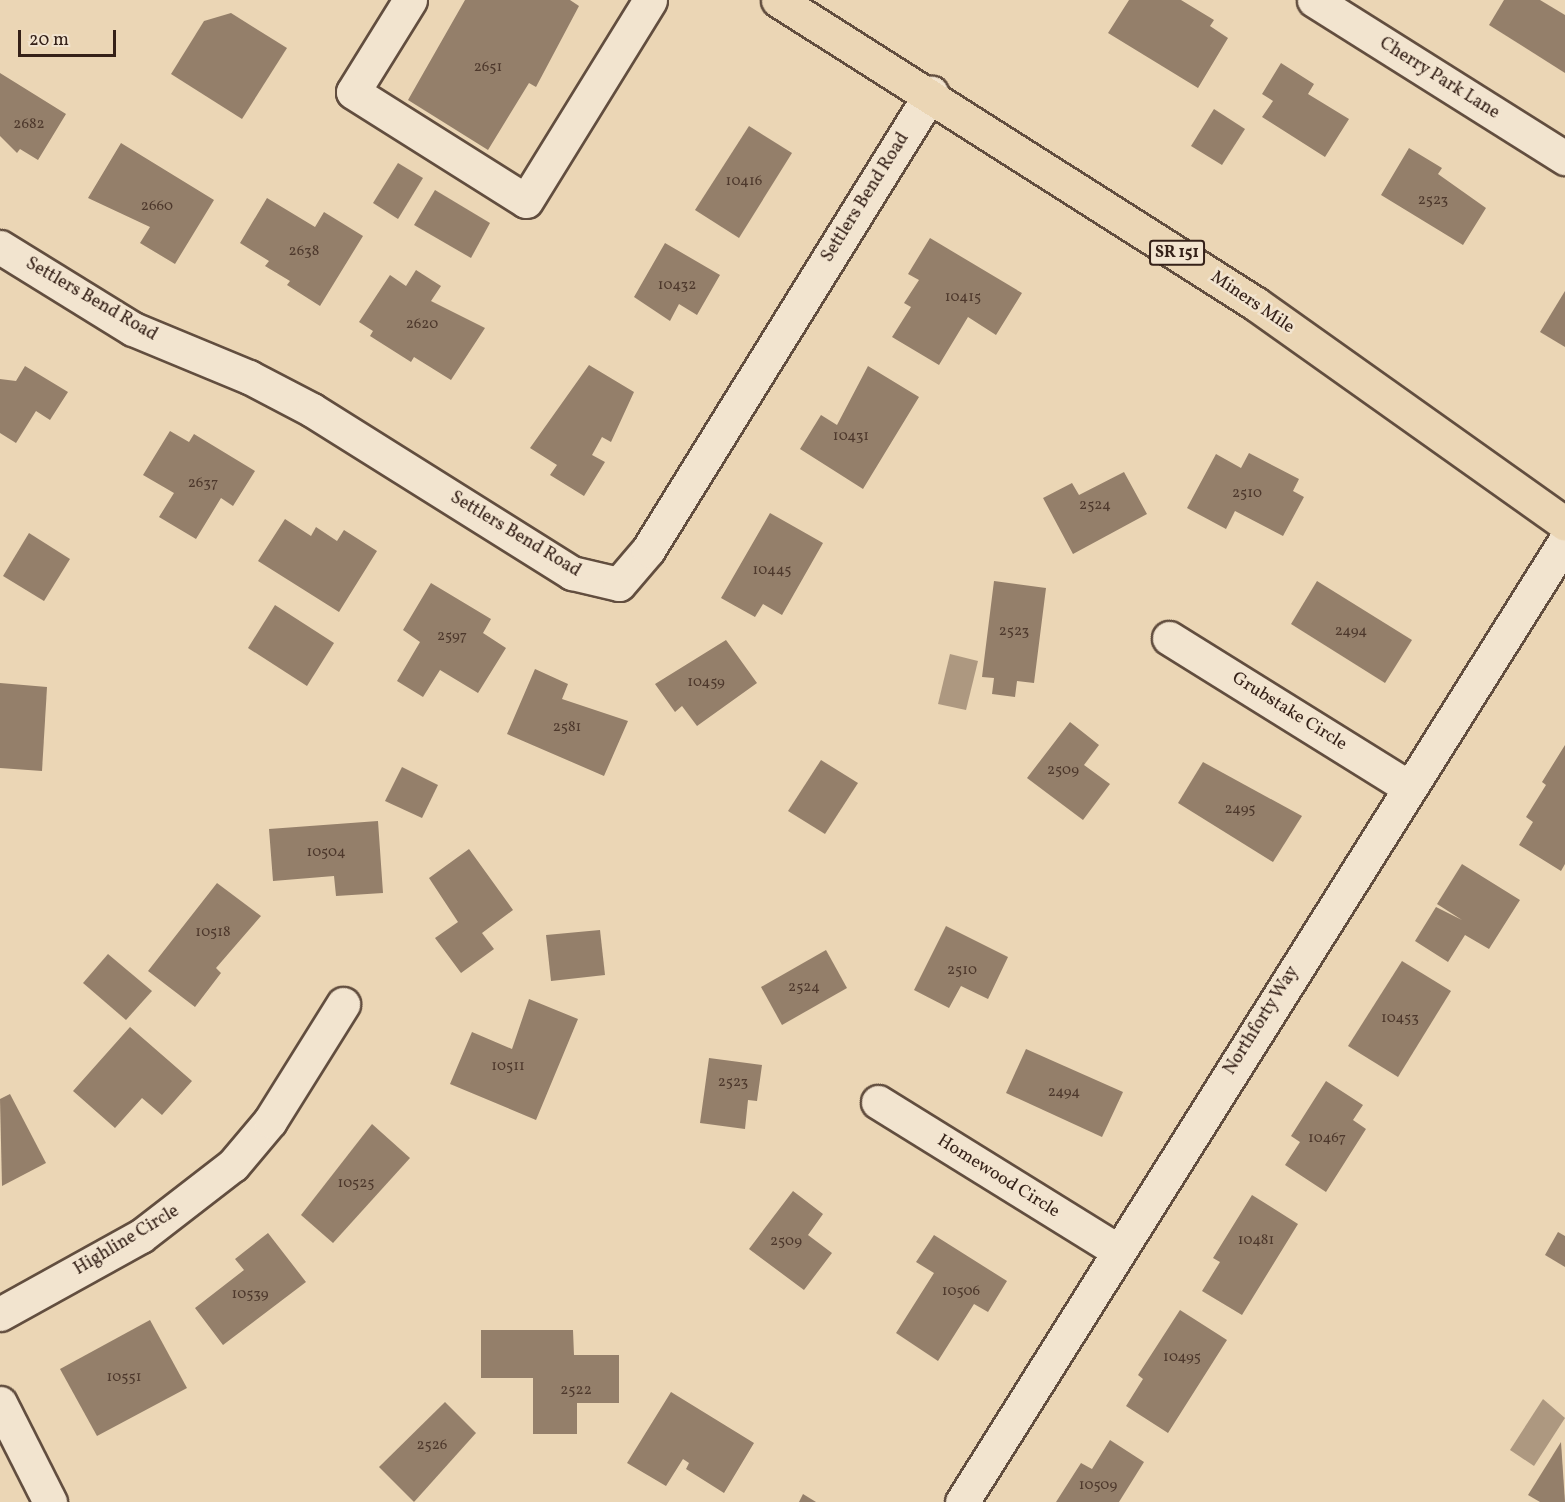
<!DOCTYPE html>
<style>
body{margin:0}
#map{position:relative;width:1565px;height:1502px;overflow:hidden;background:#ebd6b5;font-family:Vollkorn,serif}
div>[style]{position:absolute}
.water>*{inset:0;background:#ad9880}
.building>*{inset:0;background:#947f6a}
.roads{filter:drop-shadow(2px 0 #624e3f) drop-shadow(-2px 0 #624e3f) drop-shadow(0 2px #624e3f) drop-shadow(0 -2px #624e3f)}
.minor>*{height:33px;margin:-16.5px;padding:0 16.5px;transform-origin:16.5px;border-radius:16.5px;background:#f2e4cf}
.major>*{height:33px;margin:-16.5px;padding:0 16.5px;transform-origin:16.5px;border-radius:16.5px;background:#ebd6b5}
span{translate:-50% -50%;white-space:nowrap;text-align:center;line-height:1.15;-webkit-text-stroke:5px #f2e4cf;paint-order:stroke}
.number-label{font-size:15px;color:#4d382c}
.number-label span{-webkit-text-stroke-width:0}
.shield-label span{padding:2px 4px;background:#f2e4cf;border:2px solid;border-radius:4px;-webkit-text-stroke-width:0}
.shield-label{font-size:16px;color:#352118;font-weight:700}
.street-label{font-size:18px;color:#352118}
.scale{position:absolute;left:18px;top:30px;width:98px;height:27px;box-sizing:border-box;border:3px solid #352118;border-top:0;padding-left:8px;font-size:18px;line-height:21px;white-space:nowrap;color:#352118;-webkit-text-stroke:4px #f2e4cf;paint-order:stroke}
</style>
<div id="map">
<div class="water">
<div style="clip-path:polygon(950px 654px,978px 661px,966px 710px,938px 704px)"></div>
<div style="clip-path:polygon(1543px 1399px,1565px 1418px,1534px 1466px,1510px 1450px)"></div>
</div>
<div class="building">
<div style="clip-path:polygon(465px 0,570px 0,579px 6px,536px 87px,529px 83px,488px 150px,408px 100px)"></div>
<div style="clip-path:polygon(1129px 0,1181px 0,1214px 20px,1210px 26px,1228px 38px,1198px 88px,1108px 33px)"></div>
<div style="clip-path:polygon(1504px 0,1540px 0,1565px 15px,1565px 73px,1489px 25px)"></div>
<div style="clip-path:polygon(231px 13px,287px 48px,242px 119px,171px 74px,204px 21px)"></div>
<div style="clip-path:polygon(1281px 63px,1314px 84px,1308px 94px,1349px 119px,1325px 157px,1262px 117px,1273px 101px,1262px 94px)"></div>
<div style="clip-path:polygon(0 73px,66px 114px,38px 160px,20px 149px,17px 153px,0 136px)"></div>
<div style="clip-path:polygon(1214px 109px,1245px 129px,1222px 165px,1191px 146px)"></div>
<div style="clip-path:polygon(749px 126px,792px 153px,739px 238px,695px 210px)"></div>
<div style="clip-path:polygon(121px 143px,214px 200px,175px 264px,140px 243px,150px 227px,88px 198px)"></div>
<div style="clip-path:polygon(1409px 148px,1442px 168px,1438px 174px,1486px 208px,1463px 245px,1381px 195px)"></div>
<div style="clip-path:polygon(398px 163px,423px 178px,398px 219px,373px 203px)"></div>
<div style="clip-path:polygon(435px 190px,490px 223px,471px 258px,414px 225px)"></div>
<div style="clip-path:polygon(267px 198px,315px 227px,324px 212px,363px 236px,320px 306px,287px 285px,290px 281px,265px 266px,269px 261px,240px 243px)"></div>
<div style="clip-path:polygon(930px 238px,1022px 293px,996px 335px,968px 317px,939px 365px,892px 337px,911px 307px,904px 303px,919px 280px,908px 274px)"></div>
<div style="clip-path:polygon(665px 243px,720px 275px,697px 315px,679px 304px,670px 321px,634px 297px)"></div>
<div style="clip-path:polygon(416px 270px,441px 286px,431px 301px,485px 328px,451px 380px,414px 357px,411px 362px,370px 336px,373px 331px,359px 322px,390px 275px,406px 286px)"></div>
<div style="clip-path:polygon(1565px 291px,1565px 347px,1540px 332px)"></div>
<div style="clip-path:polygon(589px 365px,634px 392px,611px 442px,602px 437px,592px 455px,605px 462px,584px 496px,550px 475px,557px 465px,530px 448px)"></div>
<div style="clip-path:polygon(25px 366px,68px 392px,50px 420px,36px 411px,16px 443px,0 433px,0 379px,16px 381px)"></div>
<div style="clip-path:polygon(868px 366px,919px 397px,863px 489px,800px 449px,821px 415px,837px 425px)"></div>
<div style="clip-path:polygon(170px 431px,189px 442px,194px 434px,255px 471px,233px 506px,221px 498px,196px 539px,159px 517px,174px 493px,143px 475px)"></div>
<div style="clip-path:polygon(1249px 453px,1299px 479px,1293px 491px,1304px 497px,1283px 536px,1235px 511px,1226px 529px,1187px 508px,1216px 454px,1241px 468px)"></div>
<div style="clip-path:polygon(1124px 472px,1147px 514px,1073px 554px,1043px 498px,1072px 483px,1079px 495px)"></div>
<div style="clip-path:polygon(770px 513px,823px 543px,782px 615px,763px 604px,755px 617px,721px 598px)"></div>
<div style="clip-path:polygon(285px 519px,311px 536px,316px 527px,337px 541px,344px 530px,377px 551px,339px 612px,258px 561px)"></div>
<div style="clip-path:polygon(29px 533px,70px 559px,44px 601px,3px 576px)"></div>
<div style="clip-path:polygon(994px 581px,1046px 588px,1034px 683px,1017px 681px,1015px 697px,992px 694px,994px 678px,982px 677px)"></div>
<div style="clip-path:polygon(1317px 581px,1412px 640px,1385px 683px,1291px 624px)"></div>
<div style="clip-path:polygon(431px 583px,491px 619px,483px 633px,506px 648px,478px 693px,440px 670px,423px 697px,397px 681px,420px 642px,403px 630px)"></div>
<div style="clip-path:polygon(275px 605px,334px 643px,307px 686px,248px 648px)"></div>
<div style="clip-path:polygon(726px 640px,757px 683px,697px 726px,682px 706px,675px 712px,655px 684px)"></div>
<div style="clip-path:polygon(535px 669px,568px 684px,562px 699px,628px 721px,604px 776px,507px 734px)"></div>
<div style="clip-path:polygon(0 683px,47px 687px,42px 771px,0 768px)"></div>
<div style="clip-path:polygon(1070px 722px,1099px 745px,1084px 765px,1110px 784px,1083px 820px,1027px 778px)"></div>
<div style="clip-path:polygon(1565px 745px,1565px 864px,1561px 871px,1519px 845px,1533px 822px,1526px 817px,1546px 785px,1542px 782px)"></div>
<div style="clip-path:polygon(821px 760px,858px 783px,825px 834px,788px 811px)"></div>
<div style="clip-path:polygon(1203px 762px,1302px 816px,1273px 862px,1178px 803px)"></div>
<div style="clip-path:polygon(402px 767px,438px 785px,422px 818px,385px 801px)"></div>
<div style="clip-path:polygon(378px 821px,383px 893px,336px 896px,334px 876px,273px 881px,269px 829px)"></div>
<div style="clip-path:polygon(469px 849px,513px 910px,482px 933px,494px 949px,461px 973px,435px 938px,458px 922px,429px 878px)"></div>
<div style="clip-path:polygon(1462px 864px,1520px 900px,1489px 949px,1465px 935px,1448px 962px,1415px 941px,1436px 907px,1462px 920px,1437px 904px)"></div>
<div style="clip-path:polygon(217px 883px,261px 916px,216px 968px,221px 973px,195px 1007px,148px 971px)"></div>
<div style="clip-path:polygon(946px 926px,1008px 957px,988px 999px,961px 986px,949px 1008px,914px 990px)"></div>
<div style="clip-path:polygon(600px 930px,605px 975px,551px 981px,546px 935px)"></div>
<div style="clip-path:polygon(826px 950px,847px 988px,782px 1025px,761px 987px)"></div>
<div style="clip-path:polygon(108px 954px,152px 991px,126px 1020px,83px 983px)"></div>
<div style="clip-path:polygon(1402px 961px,1451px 991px,1398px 1077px,1348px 1046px)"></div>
<div style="clip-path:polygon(529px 999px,578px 1019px,536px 1120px,450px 1084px,472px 1032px,512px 1049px)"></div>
<div style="clip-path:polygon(130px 1027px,192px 1081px,162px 1115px,142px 1098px,115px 1128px,73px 1091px)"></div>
<div style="clip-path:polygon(1026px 1049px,1123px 1092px,1102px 1137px,1006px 1093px)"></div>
<div style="clip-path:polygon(709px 1058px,762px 1065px,757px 1101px,748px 1100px,745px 1129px,700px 1123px)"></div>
<div style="clip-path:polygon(1326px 1081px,1363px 1105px,1353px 1120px,1366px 1129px,1326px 1192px,1285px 1165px,1300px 1142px,1291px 1136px)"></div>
<div style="clip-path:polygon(10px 1094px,46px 1163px,2px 1186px,0 1099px)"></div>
<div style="clip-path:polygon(372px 1124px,410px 1158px,333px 1243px,301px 1215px)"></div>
<div style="clip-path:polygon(793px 1191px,823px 1214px,808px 1235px,832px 1253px,804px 1290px,749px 1249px)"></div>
<div style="clip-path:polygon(1252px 1195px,1298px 1224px,1242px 1315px,1202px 1291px,1220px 1262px,1213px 1258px)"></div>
<div style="clip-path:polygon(1558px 1232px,1565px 1236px,1565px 1267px,1545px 1255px)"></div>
<div style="clip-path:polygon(268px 1233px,306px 1282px,223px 1345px,195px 1308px,244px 1270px,235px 1259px)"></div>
<div style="clip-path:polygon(934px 1235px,1007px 1281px,988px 1312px,974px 1304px,938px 1361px,896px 1333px,934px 1273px,916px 1262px)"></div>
<div style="clip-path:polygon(1180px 1310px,1227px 1340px,1168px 1433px,1126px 1406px,1143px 1379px,1138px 1375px)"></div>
<div style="clip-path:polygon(150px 1320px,187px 1388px,97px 1436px,60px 1369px)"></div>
<div style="clip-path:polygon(481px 1330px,573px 1330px,574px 1355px,619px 1355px,619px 1403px,577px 1403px,577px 1434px,533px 1434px,533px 1378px,481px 1378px)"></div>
<div style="clip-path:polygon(671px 1392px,754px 1443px,724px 1493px,686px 1469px,689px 1463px,683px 1459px,666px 1486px,627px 1463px)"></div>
<div style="clip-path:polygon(445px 1402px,476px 1433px,414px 1502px,379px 1467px)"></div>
<div style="clip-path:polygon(1110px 1440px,1144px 1462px,1119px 1502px,1056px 1502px,1081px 1463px,1092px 1469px)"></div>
<div style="clip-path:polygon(1561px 1442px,1565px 1502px,1540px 1502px,1528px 1495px)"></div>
<div style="clip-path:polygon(803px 1494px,816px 1502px,799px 1502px)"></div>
</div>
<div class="roads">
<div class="minor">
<div style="left:410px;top:0;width:108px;rotate:121.8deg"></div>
<div style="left:353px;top:92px;width:204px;rotate:32.2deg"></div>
<div style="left:526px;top:201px;width:236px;rotate:-58.3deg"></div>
<div style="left:1314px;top:0;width:297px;rotate:32.2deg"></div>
<div style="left:0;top:247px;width:156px;rotate:31.7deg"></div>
<div style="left:133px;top:329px;width:126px;rotate:22.5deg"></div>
<div style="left:249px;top:377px;width:71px;rotate:27.6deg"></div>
<div style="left:312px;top:410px;width:307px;rotate:32.1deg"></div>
<div style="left:572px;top:573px;width:48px;rotate:13.2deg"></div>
<div style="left:619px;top:584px;width:45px;rotate:-49.5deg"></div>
<div style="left:648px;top:550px;width:538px;rotate:-58.23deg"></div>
<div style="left:1169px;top:638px;width:282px;rotate:31.9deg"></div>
<div style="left:878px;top:1102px;width:282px;rotate:31.8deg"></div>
<div style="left:0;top:1314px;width:161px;rotate:-29deg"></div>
<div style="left:141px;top:1236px;width:116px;rotate:-37.7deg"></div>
<div style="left:233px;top:1165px;width:57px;rotate:-49.9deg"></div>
<div style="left:270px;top:1121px;width:138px;rotate:-58deg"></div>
<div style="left:0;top:1403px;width:111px;rotate:63.2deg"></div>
<div style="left:962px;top:1502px;width:1135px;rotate:-57.89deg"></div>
</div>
<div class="major">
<div style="left:778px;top:0;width:566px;rotate:32.46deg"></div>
<div style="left:1256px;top:304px;width:379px;rotate:35.4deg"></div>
</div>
</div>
<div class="number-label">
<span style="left:488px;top:68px">2651</span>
<span style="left:29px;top:125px">2682</span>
<span style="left:744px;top:182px">10416</span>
<span style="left:1433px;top:201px">2523</span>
<span style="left:157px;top:207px">2660</span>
<span style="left:304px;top:252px">2638</span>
<span style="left:677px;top:286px">10432</span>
<span style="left:963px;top:298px">10415</span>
<span style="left:422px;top:325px">2620</span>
<span style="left:851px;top:437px">10431</span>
<span style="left:203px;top:484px">2637</span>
<span style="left:1247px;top:494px">2510</span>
<span style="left:1095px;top:506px">2524</span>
<span style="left:772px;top:571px">10445</span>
<span style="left:1014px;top:632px">2523</span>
<span style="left:1351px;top:632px">2494</span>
<span style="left:452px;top:637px">2597</span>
<span style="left:706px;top:683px">10459</span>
<span style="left:567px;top:728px">2581</span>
<span style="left:1063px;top:771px">2509</span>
<span style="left:1240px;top:810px">2495</span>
<span style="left:326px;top:853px">10504</span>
<span style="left:213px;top:933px">10518</span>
<span style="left:962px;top:971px">2510</span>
<span style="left:804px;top:988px">2524</span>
<span style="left:1400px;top:1019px">10453</span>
<span style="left:508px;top:1067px">10511</span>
<span style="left:733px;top:1083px">2523</span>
<span style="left:1064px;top:1093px">2494</span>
<span style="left:1327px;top:1139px">10467</span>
<span style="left:356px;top:1184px">10525</span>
<span style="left:1256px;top:1241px">10481</span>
<span style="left:786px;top:1242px">2509</span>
<span style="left:961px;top:1292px">10506</span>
<span style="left:250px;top:1295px">10539</span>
<span style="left:1182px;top:1358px">10495</span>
<span style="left:124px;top:1378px">10551</span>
<span style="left:576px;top:1391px">2522</span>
<span style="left:432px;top:1446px">2526</span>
<span style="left:1098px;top:1486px">10509</span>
</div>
<div class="shield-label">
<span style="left:1177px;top:253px">SR 151</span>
</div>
<div class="street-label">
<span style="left:1439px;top:79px;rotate:32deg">Cherry Park Lane</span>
<span style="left:866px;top:198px;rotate:-58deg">Settlers Bend Road</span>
<span style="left:91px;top:300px;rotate:30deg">Settlers Bend Road</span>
<span style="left:1252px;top:303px;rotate:34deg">Miners Mile</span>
<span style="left:515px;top:535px;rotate:31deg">Settlers Bend Road</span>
<span style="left:1289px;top:712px;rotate:32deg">Grubstake Circle</span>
<span style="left:1262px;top:1021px;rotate:-58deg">Northforty Way</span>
<span style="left:998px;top:1177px;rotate:32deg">Homewood Circle</span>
<span style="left:127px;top:1241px;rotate:-31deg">Highline Circle</span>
</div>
<div class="scale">20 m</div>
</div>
